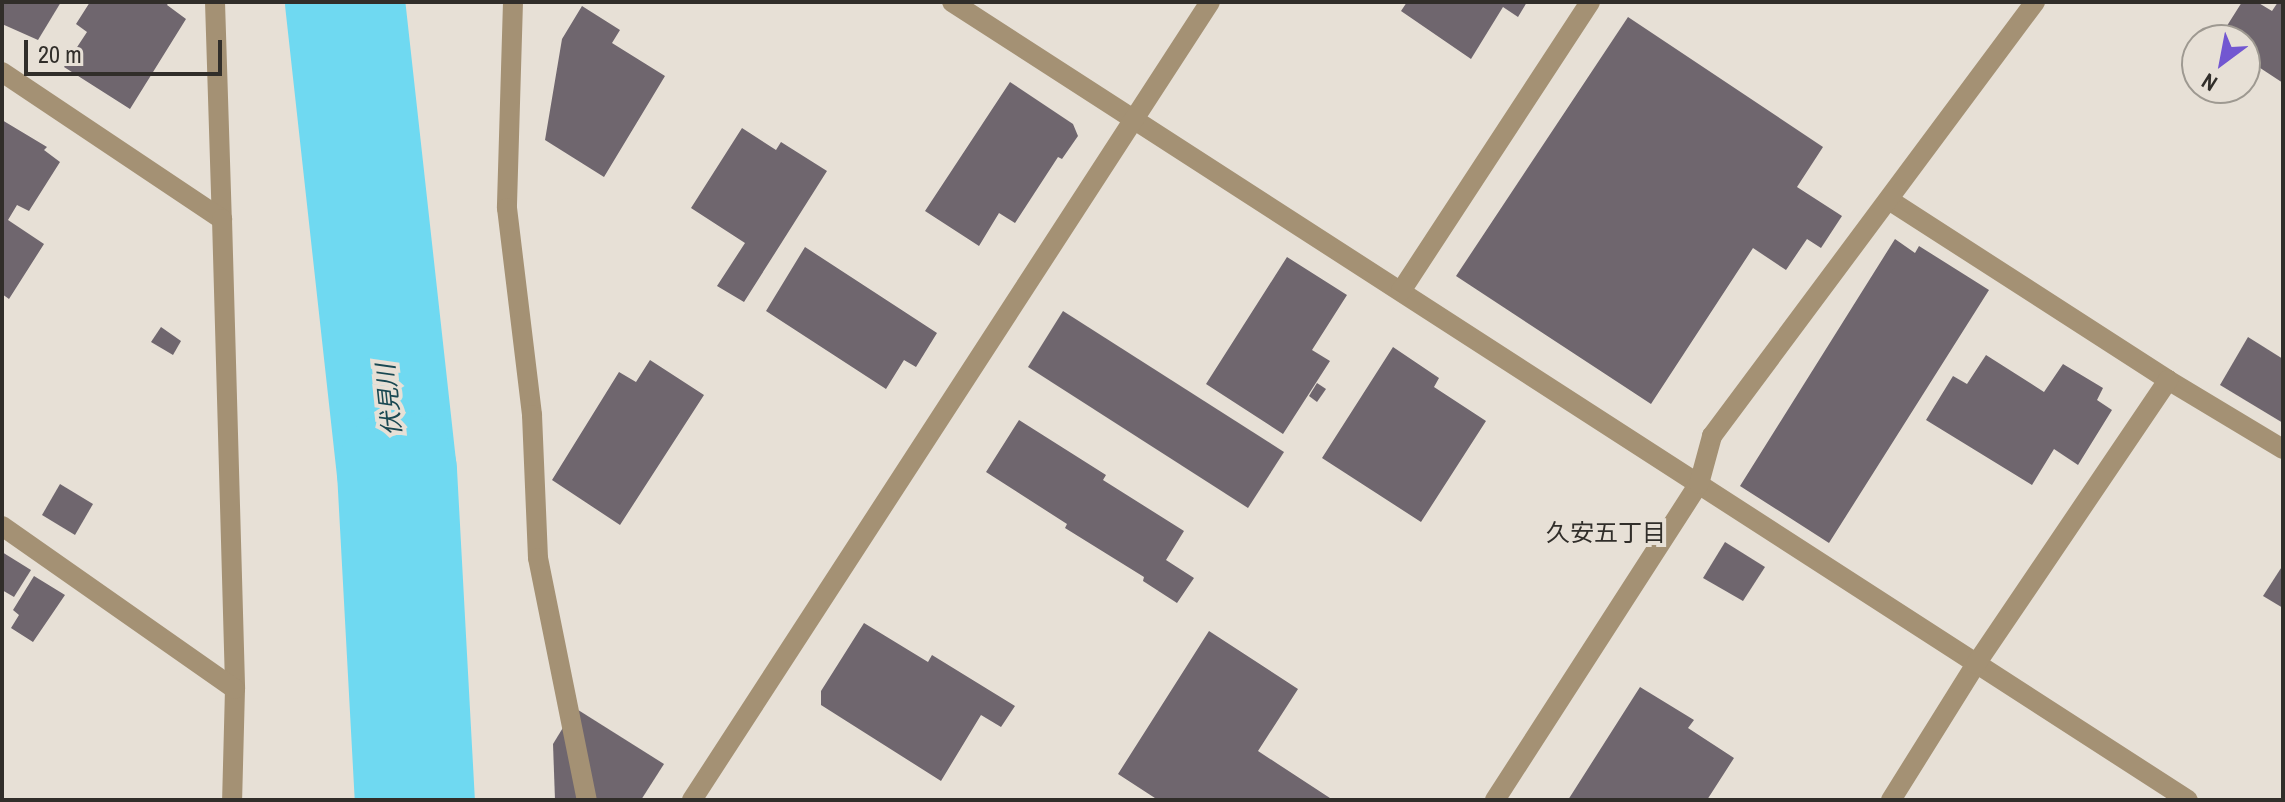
<!DOCTYPE html>
<meta charset="utf-8">
<style>
body{margin:0}
#map{position:relative;width:2285px;height:802px;overflow:hidden;background:#e7e0d6;font-family:"Archivo Narrow","Noto Sans JP",sans-serif}
div>[style]{position:absolute}
.river>*{height:120px;margin:-60px;padding:0 60px;transform-origin:60px;border-radius:60px;background:#6fd9f1}
.building>*{inset:0;background:#6f666e}
.pedestrian>*{height:20px;margin:-10px;padding:0 10px;transform-origin:10px;border-radius:10px;background:#a49174}
.minor>*{height:20px;margin:-10px;padding:0 10px;transform-origin:10px;border-radius:10px;background:#a49174}
.tertiary>*{height:20px;margin:-10px;padding:0 10px;transform-origin:10px;border-radius:10px;background:#a49174}
span{translate:-50% -50%;white-space:nowrap;text-align:center;line-height:1.15;-webkit-text-stroke:8px #e7e0d6;paint-order:stroke}
.water-label{font-size:24px;color:#194852;font-style:italic}
.neighbourhood-label{font-size:24px;color:#312e2a}
.frame{position:absolute;inset:0;border:4px solid #312e2a;pointer-events:none}
.north{position:absolute;left:2181px;top:24px;width:80px;height:80px;box-sizing:border-box;background:#e7e0d6;border:2px solid #9e9991;border-radius:50%;rotate:212deg;font-size:22px;font-weight:700;line-height:32px;text-align:center;color:#312e2a}
.north::after{content:'';display:block;margin:auto;width:28px;height:36px;background:#7257d1;clip-path:polygon(50% 0,100% 100%,50% 72%,0 100%)}
.scale{position:absolute;left:24px;top:40px;width:198px;height:36px;box-sizing:border-box;border:4px solid #312e2a;border-top:0;padding-left:10px;font-size:24px;line-height:28px;white-space:nowrap;color:#312e2a;-webkit-text-stroke:6px #e7e0d6;paint-order:stroke}
</style>
<div id="map">
<div class="river">
<div style="left:345px;top:2px;width:472px;rotate:83.7deg"></div>
<div style="left:397px;top:471px;width:329px;rotate:86.9deg"></div>
</div>
<div class="building">
<div style="clip-path:polygon(2px 2px,61px 2px,38px 40px,2px 24px)"></div>
<div style="clip-path:polygon(90px 2px,169px 2px,167px 5px,186px 19px,130px 109px,64px 67px,87px 32px,76px 24px)"></div>
<div style="clip-path:polygon(1407px 2px,1527px 2px,1518px 17px,1503px 7px,1471px 59px,1401px 11px)"></div>
<div style="clip-path:polygon(2242px 2px,2257px 2px,2272px 11px,2278px 2px,2283px 2px,2283px 83px,2245px 58px,2245px 40px,2218px 40px)"></div>
<div style="clip-path:polygon(582px 6px,620px 30px,612px 43px,665px 76px,604px 177px,545px 140px,562px 39px)"></div>
<div style="clip-path:polygon(1628px 17px,1823px 147px,1797px 187px,1842px 216px,1821px 248px,1807px 239px,1786px 270px,1753px 248px,1651px 404px,1456px 276px)"></div>
<div style="clip-path:polygon(1010px 82px,1073px 124px,1078px 136px,1062px 159px,1058px 157px,1015px 223px,999px 213px,979px 246px,925px 211px)"></div>
<div style="clip-path:polygon(2px 120px,47px 147px,44px 150px,60px 162px,29px 211px,17px 205px,8px 220px,44px 244px,9px 299px,2px 294px)"></div>
<div style="clip-path:polygon(742px 128px,776px 150px,781px 142px,827px 171px,744px 302px,717px 286px,745px 243px,691px 208px)"></div>
<div style="clip-path:polygon(1895px 239px,1915px 253px,1919px 246px,1989px 290px,1829px 543px,1740px 486px)"></div>
<div style="clip-path:polygon(805px 247px,937px 333px,916px 367px,904px 360px,886px 389px,766px 311px)"></div>
<div style="clip-path:polygon(1287px 257px,1347px 295px,1312px 350px,1330px 361px,1283px 434px,1206px 384px)"></div>
<div style="clip-path:polygon(1063px 311px,1284px 452px,1248px 508px,1028px 367px)"></div>
<div style="clip-path:polygon(161px 327px,181px 341px,173px 355px,151px 342px)"></div>
<div style="clip-path:polygon(2248px 337px,2283px 359px,2283px 423px,2220px 385px)"></div>
<div style="clip-path:polygon(1393px 347px,1439px 378px,1434px 387px,1486px 421px,1421px 522px,1322px 458px)"></div>
<div style="clip-path:polygon(1986px 355px,2044px 392px,2063px 364px,2103px 388px,2097px 400px,2112px 410px,2078px 465px,2054px 449px,2032px 485px,1926px 420px,1953px 376px,1967px 384px)"></div>
<div style="clip-path:polygon(650px 360px,704px 395px,620px 525px,552px 480px,619px 372px,636px 382px)"></div>
<div style="clip-path:polygon(1317px 383px,1326px 389px,1317px 402px,1309px 396px)"></div>
<div style="clip-path:polygon(1019px 420px,1106px 475px,1103px 480px,1184px 531px,1166px 560px,1194px 578px,1177px 603px,1143px 581px,1144px 577px,1065px 528px,1067px 524px,986px 472px)"></div>
<div style="clip-path:polygon(60px 484px,93px 504px,75px 535px,42px 515px)"></div>
<div style="clip-path:polygon(1725px 542px,1765px 567px,1743px 601px,1703px 578px)"></div>
<div style="clip-path:polygon(2px 552px,31px 570px,14px 597px,2px 590px)"></div>
<div style="clip-path:polygon(2283px 565px,2283px 608px,2263px 596px)"></div>
<div style="clip-path:polygon(34px 576px,65px 595px,33px 642px,11px 628px,19px 615px,13px 610px)"></div>
<div style="clip-path:polygon(864px 623px,928px 662px,932px 655px,1015px 706px,1001px 727px,981px 715px,941px 781px,821px 705px,821px 691px)"></div>
<div style="clip-path:polygon(1209px 631px,1298px 689px,1258px 751px,1333px 800px,1158px 800px,1118px 774px)"></div>
<div style="clip-path:polygon(1640px 687px,1694px 720px,1688px 728px,1734px 758px,1707px 800px,1568px 800px)"></div>
<div style="clip-path:polygon(575px 708px,664px 764px,641px 800px,555px 800px,553px 744px)"></div>
</div>
<div class="pedestrian">
<div style="left:215px;top:2px;width:217px;rotate:88.2deg"></div>
</div>
<div class="minor">
<div style="left:513px;top:2px;width:206px;rotate:91.7deg"></div>
<div style="left:507px;top:208px;width:209px;rotate:83.1deg"></div>
<div style="left:532px;top:415px;width:143px;rotate:87.6deg"></div>
<div style="left:538px;top:558px;width:247px;rotate:78.6deg"></div>
<div style="left:952px;top:2px;width:1471px;rotate:32.85deg"></div>
<div style="left:2px;top:72px;width:265px;rotate:33.8deg"></div>
<div style="left:222px;top:219px;width:470px;rotate:88.4deg"></div>
<div style="left:235px;top:689px;width:111px;rotate:91.5deg"></div>
<div style="left:1889px;top:200px;width:332px;rotate:32.8deg"></div>
<div style="left:2168px;top:380px;width:134px;rotate:31deg"></div>
<div style="left:1401px;top:291px;width:345px;rotate:-56.8deg"></div>
<div style="left:2px;top:526px;width:284px;rotate:35deg"></div>
<div style="left:1495px;top:800px;width:376px;rotate:-57.2deg"></div>
<div style="left:1699px;top:484px;width:50px;rotate:-74.8deg"></div>
<div style="left:1712px;top:436px;width:541px;rotate:-53.34deg"></div>
<div style="left:1891px;top:800px;width:160px;rotate:-58deg"></div>
<div style="left:1976px;top:664px;width:343px;rotate:-55.9deg"></div>
</div>
<div class="tertiary">
<div style="left:692px;top:800px;width:951px;rotate:-57.01deg"></div>
</div>
<div class="water-label">
<span style="left:389px;top:400px;rotate:-96deg">伏見川</span>
</div>
<div class="neighbourhood-label">
<span style="left:1606px;top:533px">久安五丁目</span>
</div>
<div class="frame"></div>
<div class="north">N</div>
<div class="scale">20 m</div>
</div>
